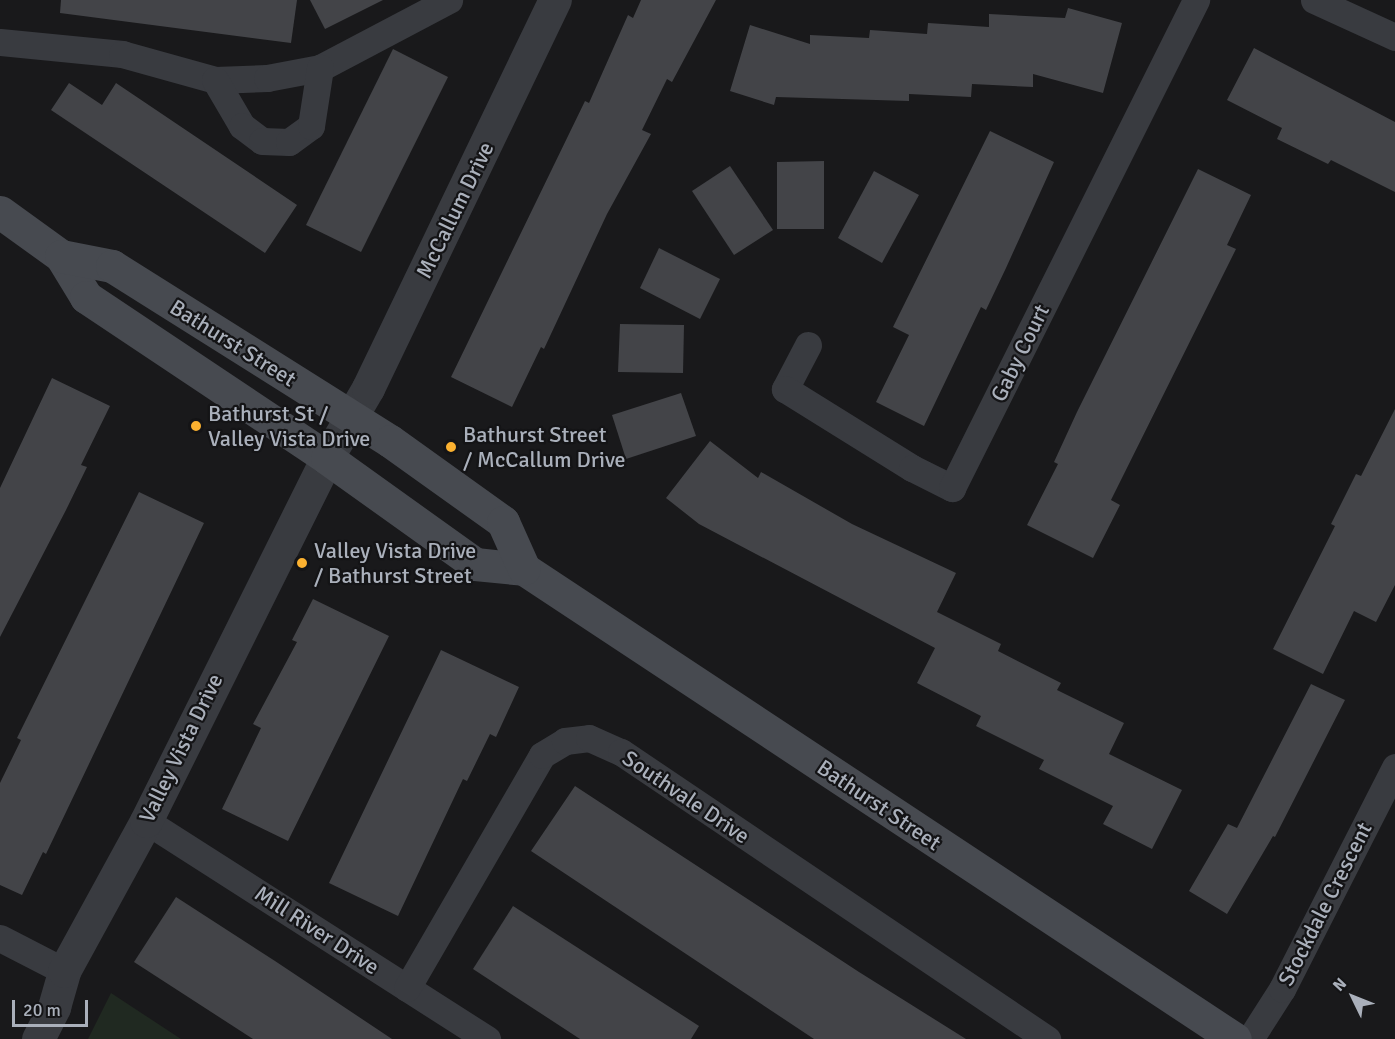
<!DOCTYPE html>
<style>
body{margin:0}
#map{position:relative;width:1395px;height:1039px;overflow:hidden;background:#19191b;font-family:Signika,sans-serif}
div>[style]{position:absolute}
.green>*{inset:0;background:#202921}
.building>*{inset:0;background:#434448}
.minor>*{height:27px;margin:-13.5px;padding:0 13.5px;transform-origin:13.5px;border-radius:13.5px;background:#393b40}
.tertiary>*{height:33px;margin:-16.5px;padding:0 16.5px;transform-origin:16.5px;border-radius:16.5px;background:#393b40}
.secondary>*{height:33px;margin:-16.5px;padding:0 16.5px;transform-origin:16.5px;border-radius:16.5px;background:#474a50}
.dots>*{width:16px;height:16px;translate:-50% -50%;box-sizing:border-box;border:3px solid #141416;border-radius:50%}
span{translate:-50% -50%;white-space:nowrap;text-align:center;line-height:1.15;-webkit-text-stroke:4.5px #141416;paint-order:stroke}
.street-label{font-size:22px;color:#aab0bb}
.poi-label{font-size:22px;color:#aab0bb}
.left{translate:0 -50%;text-align:left}
.north{position:absolute;left:1323px;top:967px;width:60px;height:60px;-webkit-text-stroke:4px #141416;paint-order:stroke;rotate:313deg;font-size:16px;font-weight:700;line-height:24px;text-align:center;color:#aab0bb}
.north::after{content:'';display:block;margin:auto;width:21px;height:27px;background:#aab0bb;clip-path:polygon(50% 0,100% 100%,50% 72%,0 100%)}
.scale{position:absolute;left:12px;top:1000px;width:76px;height:27px;box-sizing:border-box;border:3px solid #aab0bb;border-top:0;padding-left:8px;font-size:18px;line-height:21px;white-space:nowrap;color:#aab0bb;-webkit-text-stroke:4px #141416;paint-order:stroke}
</style>
<div id="map">
<div class="green">
<div style="clip-path:polygon(111px 993px,181px 1039px,88px 1039px)"></div>
</div>
<div class="building">
<div style="clip-path:polygon(61px 0,297px 0,291px 43px,60px 13px)"></div>
<div style="clip-path:polygon(310px 0,383px 0,325px 29px)"></div>
<div style="clip-path:polygon(641px 0,716px 0,672px 82px,667px 79px,642px 130px,651px 134px,607px 214px,544px 349px,541px 347px,512px 407px,451px 377px,585px 101px,589px 103px,628px 15px,633px 18px)"></div>
<div style="clip-path:polygon(1068px 8px,1122px 23px,1103px 93px,1033px 74px,1033px 87px,972px 84px,971px 97px,909px 94px,909px 101px,776px 97px,774px 105px,730px 91px,750px 25px,810px 44px,810px 35px,869px 38px,870px 30px,927px 34px,928px 23px,989px 27px,989px 14px,1065px 18px)"></div>
<div style="clip-path:polygon(1254px 48px,1395px 122px,1395px 192px,1331px 160px,1328px 164px,1277px 139px,1282px 128px,1227px 100px)"></div>
<div style="clip-path:polygon(393px 49px,448px 77px,361px 252px,306px 225px)"></div>
<div style="clip-path:polygon(69px 83px,102px 105px,116px 83px,297px 205px,265px 253px,51px 110px)"></div>
<div style="clip-path:polygon(990px 131px,1054px 162px,1006px 268px,986px 310px,981px 307px,924px 426px,876px 402px,909px 335px,893px 327px)"></div>
<div style="clip-path:polygon(824px 161px,824px 229px,777px 229px,777px 162px)"></div>
<div style="clip-path:polygon(730px 166px,773px 230px,734px 255px,692px 191px)"></div>
<div style="clip-path:polygon(1198px 169px,1251px 195px,1227px 245px,1236px 249px,1111px 500px,1120px 505px,1093px 558px,1027px 525px,1058px 464px,1054px 462px,1077px 412px)"></div>
<div style="clip-path:polygon(874px 171px,919px 195px,882px 263px,838px 238px)"></div>
<div style="clip-path:polygon(659px 248px,720px 279px,700px 319px,640px 288px)"></div>
<div style="clip-path:polygon(620px 324px,684px 325px,683px 373px,618px 372px)"></div>
<div style="clip-path:polygon(52px 378px,110px 406px,81px 465px,87px 467px,66px 510px,0 637px,0 488px)"></div>
<div style="clip-path:polygon(681px 393px,696px 436px,626px 459px,612px 415px)"></div>
<div style="clip-path:polygon(1395px 409px,1395px 585px,1376px 622px,1354px 611px,1323px 674px,1273px 649px,1335px 526px,1331px 524px,1356px 474px,1361px 476px)"></div>
<div style="clip-path:polygon(710px 441px,758px 478px,761px 472px,852px 524px,956px 573px,937px 612px,1001px 644px,998px 651px,1061px 683px,1057px 690px,1124px 723px,1109px 754px,1182px 790px,1152px 849px,1103px 824px,1113px 806px,1039px 769px,1044px 760px,976px 726px,981px 716px,917px 683px,935px 648px,699px 524px,666px 498px)"></div>
<div style="clip-path:polygon(139px 492px,204px 523px,46px 854px,43px 852px,22px 895px,0 885px,0 783px,21px 740px,17px 738px)"></div>
<div style="clip-path:polygon(313px 599px,389px 636px,288px 841px,222px 809px,261px 728px,253px 724px,297px 642px,292px 640px)"></div>
<div style="clip-path:polygon(441px 650px,519px 687px,496px 737px,490px 734px,467px 781px,463px 779px,398px 916px,329px 883px)"></div>
<div style="clip-path:polygon(1311px 684px,1345px 700px,1275px 837px,1273px 836px,1227px 914px,1189px 891px,1228px 824px,1237px 828px)"></div>
<div style="clip-path:polygon(575px 786px,859px 972px,966px 1039px,814px 1039px,531px 851px)"></div>
<div style="clip-path:polygon(176px 897px,275px 961px,392px 1039px,253px 1039px,134px 962px)"></div>
<div style="clip-path:polygon(513px 906px,699px 1026px,691px 1039px,580px 1039px,473px 969px)"></div>
</div>
<div class="minor">
<div style="left:1314px;top:0;width:89px;rotate:24.6deg"></div>
<div style="left:0;top:42px;width:123px;rotate:5.6deg"></div>
<div style="left:122px;top:54px;width:97px;rotate:15.6deg"></div>
<div style="left:215px;top:80px;width:52px;rotate:-2.2deg"></div>
<div style="left:267px;top:78px;width:54px;rotate:-10.7deg"></div>
<div style="left:320px;top:68px;width:146px;rotate:-27.8deg"></div>
<div style="left:215px;top:80px;width:53px;rotate:59.6deg"></div>
<div style="left:242px;top:126px;width:25px;rotate:37deg"></div>
<div style="left:262px;top:141px;width:27px;rotate:2deg"></div>
<div style="left:289px;top:142px;width:27px;rotate:-36deg"></div>
<div style="left:311px;top:126px;width:59px;rotate:-81.2deg"></div>
<div style="left:808px;top:345px;width:50px;rotate:117.6deg"></div>
<div style="left:785px;top:389px;width:150px;rotate:31.9deg"></div>
<div style="left:912px;top:468px;width:45px;rotate:26.6deg"></div>
<div style="left:952px;top:488px;width:546px;rotate:-63.43deg"></div>
<div style="left:146px;top:821px;width:405px;rotate:32.6deg"></div>
<div style="left:0;top:938px;width:72px;rotate:27.3deg"></div>
<div style="left:407px;top:988px;width:269px;rotate:-59.9deg"></div>
<div style="left:542px;top:755px;width:27px;rotate:-31deg"></div>
<div style="left:565px;top:741px;width:24px;rotate:-7deg"></div>
<div style="left:589px;top:738px;width:35px;rotate:24deg"></div>
<div style="left:621px;top:752px;width:514px;rotate:33.97deg"></div>
<div style="left:1250px;top:1039px;width:59px;rotate:-57.4deg"></div>
<div style="left:1282px;top:989px;width:249px;rotate:-63deg"></div>
</div>
<div class="tertiary">
<div style="left:38px;top:1039px;width:36px;rotate:-63deg"></div>
<div style="left:54px;top:1007px;width:37px;rotate:-74deg"></div>
<div style="left:64px;top:971px;width:171px;rotate:-61.3deg"></div>
<div style="left:146px;top:821px;width:406px;rotate:-63.5deg"></div>
<div style="left:327px;top:458px;width:81px;rotate:-59.6deg"></div>
<div style="left:368px;top:388px;width:431px;rotate:-64.3deg"></div>
</div>
<div class="secondary">
<div style="left:0;top:212px;width:75px;rotate:35.8deg"></div>
<div style="left:61px;top:256px;width:48px;rotate:58.6deg"></div>
<div style="left:86px;top:297px;width:290px;rotate:33.7deg"></div>
<div style="left:327px;top:458px;width:182px;rotate:35.6deg"></div>
<div style="left:475px;top:564px;width:49px;rotate:5.8deg"></div>
<div style="left:524px;top:569px;width:852px;rotate:33.47deg"></div>
<div style="left:61px;top:256px;width:52px;rotate:11.1deg"></div>
<div style="left:112px;top:266px;width:328px;rotate:32.2deg"></div>
<div style="left:390px;top:441px;width:139px;rotate:35.6deg"></div>
<div style="left:503px;top:522px;width:51px;rotate:65.9deg"></div>
</div>
<div class="dots">
<div style="left:196px;top:426px;background:#fbb130"></div>
<div style="left:451px;top:447px;background:#fbb130"></div>
<div style="left:302px;top:563px;background:#fbb130"></div>
</div>
<div class="street-label">
<span style="left:455px;top:210px;rotate:-64deg">McCallum Drive</span>
<span style="left:233px;top:343px;rotate:32deg">Bathurst Street</span>
<span style="left:1020px;top:353px;rotate:-64deg">Gaby Court</span>
<span style="left:181px;top:748px;rotate:-64deg">Valley Vista Drive</span>
<span style="left:686px;top:797px;rotate:34deg">Southvale Drive</span>
<span style="left:879px;top:805px;rotate:34deg">Bathurst Street</span>
<span style="left:1325px;top:904px;rotate:-63deg">Stockdale Crescent</span>
<span style="left:317px;top:930px;rotate:33deg">Mill River Drive</span>
</div>
<div class="poi-label">
<span class="left" style="left:208px;top:426px">Bathurst St /<br>Valley Vista Drive</span>
<span class="left" style="left:463px;top:447px">Bathurst Street<br>/ McCallum Drive</span>
<span class="left" style="left:314px;top:563px">Valley Vista Drive<br>/ Bathurst Street</span>
</div>
<div class="north">N</div>
<div class="scale">20 m</div>
</div>
